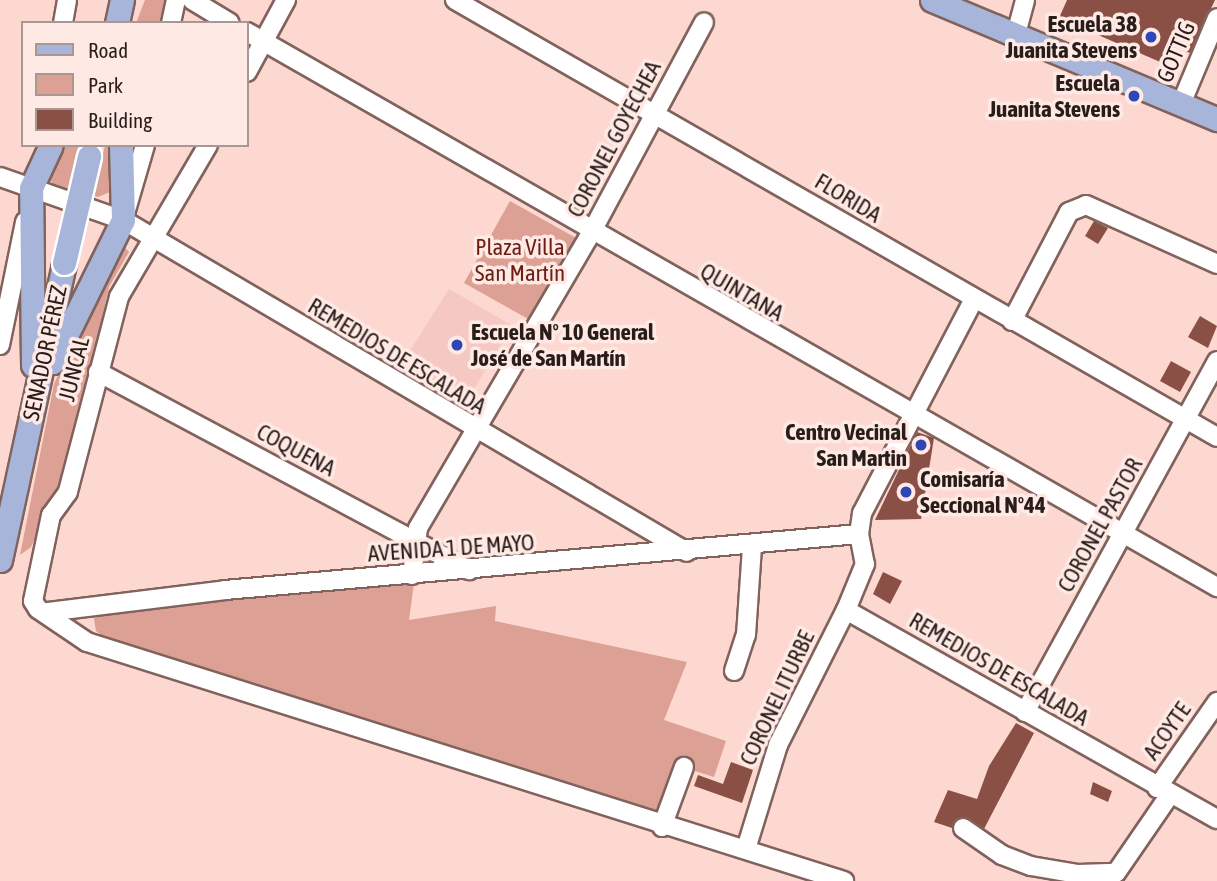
<!DOCTYPE html>
<meta charset="utf-8">
<style>
body{margin:0}
#map{position:relative;width:1217px;height:881px;overflow:hidden;background:#fcd8d1;font-family:"Asap Condensed",sans-serif}
div>[style]{position:absolute}
.built>*{inset:0;background:#f5c9c2}
.green>*{inset:0;background:#dda094}
.building>*{inset:0;background:#8b5045}
.roads{filter:drop-shadow(2px 0 #81625c) drop-shadow(-2px 0 #81625c) drop-shadow(0 2px #81625c) drop-shadow(0 -2px #81625c)}
.minor>*{height:18px;margin:-9px;padding:0 9px;transform-origin:9px;border-radius:9px;background:#fff}
.major>*{height:23px;margin:-11.5px;padding:0 11.5px;transform-origin:11.5px;border-radius:11.5px;background:#a8b5da}
.bridges{filter:drop-shadow(2px 0 #fff) drop-shadow(-2px 0 #fff) drop-shadow(0 2px #fff) drop-shadow(0 -2px #fff)}
.major-bridge>*{height:23px;margin:-11.5px;padding:0 11.5px;transform-origin:11.5px;border-radius:11.5px;background:#a8b5da}
.dots>*{width:19px;height:19px;translate:-50% -50%;box-sizing:border-box;border:4px solid #ffe9e5;border-radius:50%}
span{translate:-50% -50%;white-space:nowrap;text-align:center;line-height:1.15;-webkit-text-stroke:7px #ffe9e5;paint-order:stroke}
.poi-label{font-size:23px;color:#291d1a;font-weight:700}
.right{translate:-100% -50%;text-align:right}
.left{translate:0 -50%;text-align:left}
.street-label{font-size:23px;color:#291d1a}
.park-label{font-size:23px;color:#6c1e13}
.legend{position:absolute;left:21px;top:21px;width:228px;height:126px;box-sizing:border-box;background:#ffe9e5;border:2px solid #a99794;margin:0;padding:9px 12px;list-style:none;font-size:21px;color:#291d1a}
.legend li{display:flex;align-items:center;gap:14px;height:35px}
.legend b{width:35px;border:2px solid #a99794}
</style>
<div id="map">
<div class="built">
<div style="clip-path:polygon(449px 289px,513px 326px,466px 402px,401px 365px)"></div>
</div>
<div class="green">
<div style="clip-path:polygon(145px 0,168px 0,162px 23px,136px 23px)"></div>
<div style="clip-path:polygon(63px 145px,81px 145px,68px 192px,58px 193px,48px 176px)"></div>
<div style="clip-path:polygon(105px 145px,111px 145px,110px 192px,98px 197px,94px 196px)"></div>
<div style="clip-path:polygon(510px 201px,576px 238px,530px 320px,464px 283px)"></div>
<div style="clip-path:polygon(120px 242px,129px 252px,109px 287px,64px 486px,58px 488px,31px 547px,20px 555px,54px 384px)"></div>
<div style="clip-path:polygon(414px 583px,409px 620px,496px 606px,495px 621px,687px 662px,664px 720px,726px 741px,714px 777px,679px 766px,656px 816px,105px 638px,96px 631px,94px 619px,101px 612px,255px 593px)"></div>
</div>
<div class="building">
<div style="clip-path:polygon(1067px 0,1215px 0,1190px 53px,1175px 46px,1167px 65px,1059px 18px)"></div>
<div style="clip-path:polygon(1094px 221px,1108px 228px,1098px 244px,1085px 236px)"></div>
<div style="clip-path:polygon(1200px 316px,1217px 326px,1208px 348px,1188px 337px)"></div>
<div style="clip-path:polygon(1171px 361px,1191px 372px,1180px 392px,1160px 381px)"></div>
<div style="clip-path:polygon(917px 432px,934px 438px,921px 519px,875px 520px)"></div>
<div style="clip-path:polygon(883px 572px,902px 581px,890px 604px,873px 594px)"></div>
<div style="clip-path:polygon(1016px 723px,1034px 733px,984px 829px,965px 817px,952px 828px,934px 822px,948px 790px,977px 799px,989px 766px)"></div>
<div style="clip-path:polygon(731px 762px,753px 770px,742px 803px,694px 786px,698px 775px,723px 784px)"></div>
<div style="clip-path:polygon(1093px 782px,1112px 791px,1108px 802px,1090px 794px)"></div>
</div>
<div class="roads">
<div class="minor">
<div style="left:192px;top:0;width:44px;rotate:31.2deg"></div>
<div style="left:455px;top:0;width:878px;rotate:29.83deg"></div>
<div style="left:63px;top:23px;width:23px;rotate:-80deg"></div>
<div style="left:171px;top:23px;width:24px;rotate:-78deg"></div>
<div style="left:247px;top:32px;width:1118px;rotate:29.78deg"></div>
<div style="left:1016px;top:34px;width:35px;rotate:-75deg"></div>
<div style="left:247px;top:72px;width:82px;rotate:-61.6deg"></div>
<div style="left:1181px;top:104px;width:93px;rotate:-67.3deg"></div>
<div style="left:208px;top:145px;width:176px;rotate:120.4deg"></div>
<div style="left:119px;top:297px;width:202px;rotate:104.7deg"></div>
<div style="left:68px;top:492px;width:29px;rotate:126deg"></div>
<div style="left:51px;top:515px;width:88px;rotate:101.8deg"></div>
<div style="left:33px;top:601px;width:9px;rotate:58deg"></div>
<div style="left:38px;top:609px;width:59px;rotate:34deg"></div>
<div style="left:87px;top:642px;width:794px;rotate:17.52deg"></div>
<div style="left:0;top:177px;width:130px;rotate:19.3deg"></div>
<div style="left:123px;top:220px;width:654px;rotate:30.48deg"></div>
<div style="left:124px;top:217px;width:75px;rotate:-73.7deg"></div>
<div style="left:973px;top:301px;width:239px;rotate:117.6deg"></div>
<div style="left:862px;top:513px;width:21px;rotate:98deg"></div>
<div style="left:859px;top:534px;width:31px;rotate:79deg"></div>
<div style="left:865px;top:564px;width:50px;rotate:112.4deg"></div>
<div style="left:846px;top:610px;width:426px;rotate:29.4deg"></div>
<div style="left:1012px;top:321px;width:123px;rotate:-62.4deg"></div>
<div style="left:1069px;top:212px;width:18px;rotate:-22deg"></div>
<div style="left:1086px;top:205px;width:144px;rotate:24.2deg"></div>
<div style="left:0;top:345px;width:126px;rotate:-78.5deg"></div>
<div style="left:98px;top:372px;width:421px;rotate:28.1deg"></div>
<div style="left:412px;top:575px;width:47px;rotate:-82.7deg"></div>
<div style="left:418px;top:528px;width:342px;rotate:-59.6deg"></div>
<div style="left:591px;top:233px;width:239px;rotate:-61.8deg"></div>
<div style="left:47px;top:612px;width:179px;rotate:-7deg"></div>
<div style="left:225px;top:590px;width:636px;rotate:-5.05deg"></div>
<div style="left:734px;top:671px;width:38px;rotate:-72deg"></div>
<div style="left:746px;top:635px;width:88px;rotate:-86.1deg"></div>
<div style="left:1025px;top:712px;width:400px;rotate:-61.3deg"></div>
<div style="left:1157px;top:788px;width:105px;rotate:-55.1deg"></div>
<div style="left:662px;top:827px;width:64px;rotate:-69.9deg"></div>
<div style="left:963px;top:828px;width:47px;rotate:34.7deg"></div>
<div style="left:1002px;top:855px;width:31px;rotate:21deg"></div>
<div style="left:1031px;top:866px;width:48px;rotate:9.7deg"></div>
<div style="left:1078px;top:874px;width:38px;rotate:-2deg"></div>
<div style="left:1116px;top:873px;width:93px;rotate:-55.5deg"></div>
<div style="left:746px;top:849px;width:109px;rotate:-72.9deg"></div>
<div style="left:778px;top:745px;width:151px;rotate:-63.3deg"></div>
</div>
<div class="major">
<div style="left:932px;top:0;width:309px;rotate:22.7deg"></div>
<div style="left:117px;top:23px;width:24px;rotate:-78deg"></div>
<div style="left:53px;top:362px;width:158px;rotate:-63.8deg"></div>
<div style="left:123px;top:220px;width:75px;rotate:-91.5deg"></div>
<div style="left:33px;top:365px;width:177px;rotate:-90.6deg"></div>
<div style="left:31px;top:188px;width:47px;rotate:-65.1deg"></div>
<div style="left:0;top:560px;width:304px;rotate:-77.8deg"></div>
</div>
</div>
<div class="bridges">
<div class="major-bridge">
<div style="left:64px;top:263px;width:110px;rotate:-76.8deg"></div>
</div>
</div>
<div class="dots">
<div style="left:1151px;top:37px;background:#2d47b7"></div>
<div style="left:1134px;top:96px;background:#2d47b7"></div>
<div style="left:457px;top:345px;background:#2d47b7"></div>
<div style="left:921px;top:445px;background:#2d47b7"></div>
<div style="left:906px;top:492px;background:#2d47b7"></div>
</div>
<div class="poi-label">
<span class="right" style="left:1137px;top:37px">Escuela 38<br>Juanita Stevens</span>
<span class="right" style="left:1120px;top:96px">Escuela<br>Juanita Stevens</span>
<span class="left" style="left:471px;top:345px">Escuela N° 10 General<br>José de San Martín</span>
<span class="right" style="left:907px;top:445px">Centro Vecinal<br>San Martin</span>
<span class="left" style="left:920px;top:492px">Comisaría<br>Seccional N°44</span>
</div>
<div class="street-label">
<span style="left:1176px;top:52px;rotate:-67deg">GOTTIG</span>
<span style="left:614px;top:139px;rotate:-62deg">CORONEL GOYECHEA</span>
<span style="left:848px;top:198px;rotate:31deg">FLORIDA</span>
<span style="left:742px;top:292px;rotate:30deg">QUINTANA</span>
<span style="left:45px;top:353px;rotate:-78deg">SENADOR PÉREZ</span>
<span style="left:397px;top:356px;rotate:31deg">REMEDIOS DE ESCALADA</span>
<span style="left:74px;top:369px;rotate:-76deg">JUNCAL</span>
<span style="left:296px;top:450px;rotate:28deg">COQUENA</span>
<span style="left:1100px;top:525px;rotate:-61deg">CORONEL PASTOR</span>
<span style="left:451px;top:548px;rotate:-4deg">AVENIDA 1 DE MAYO</span>
<span style="left:999px;top:669px;rotate:30deg">REMEDIOS DE ESCALADA</span>
<span style="left:777px;top:698px;rotate:-65deg">CORONEL ITURBE</span>
<span style="left:1167px;top:731px;rotate:-55deg">ACOYTE</span>
</div>
<div class="park-label">
<span style="left:520px;top:260px">Plaza Villa<br>San Martín</span>
</div>
<ul class="legend">
<li><b style="height:9px;background:#a8b5da"></b>Road</li>
<li><b style="height:19px;background:#dda094"></b>Park</li>
<li><b style="height:19px;background:#8b5045"></b>Building</li>
</ul>
</div>
